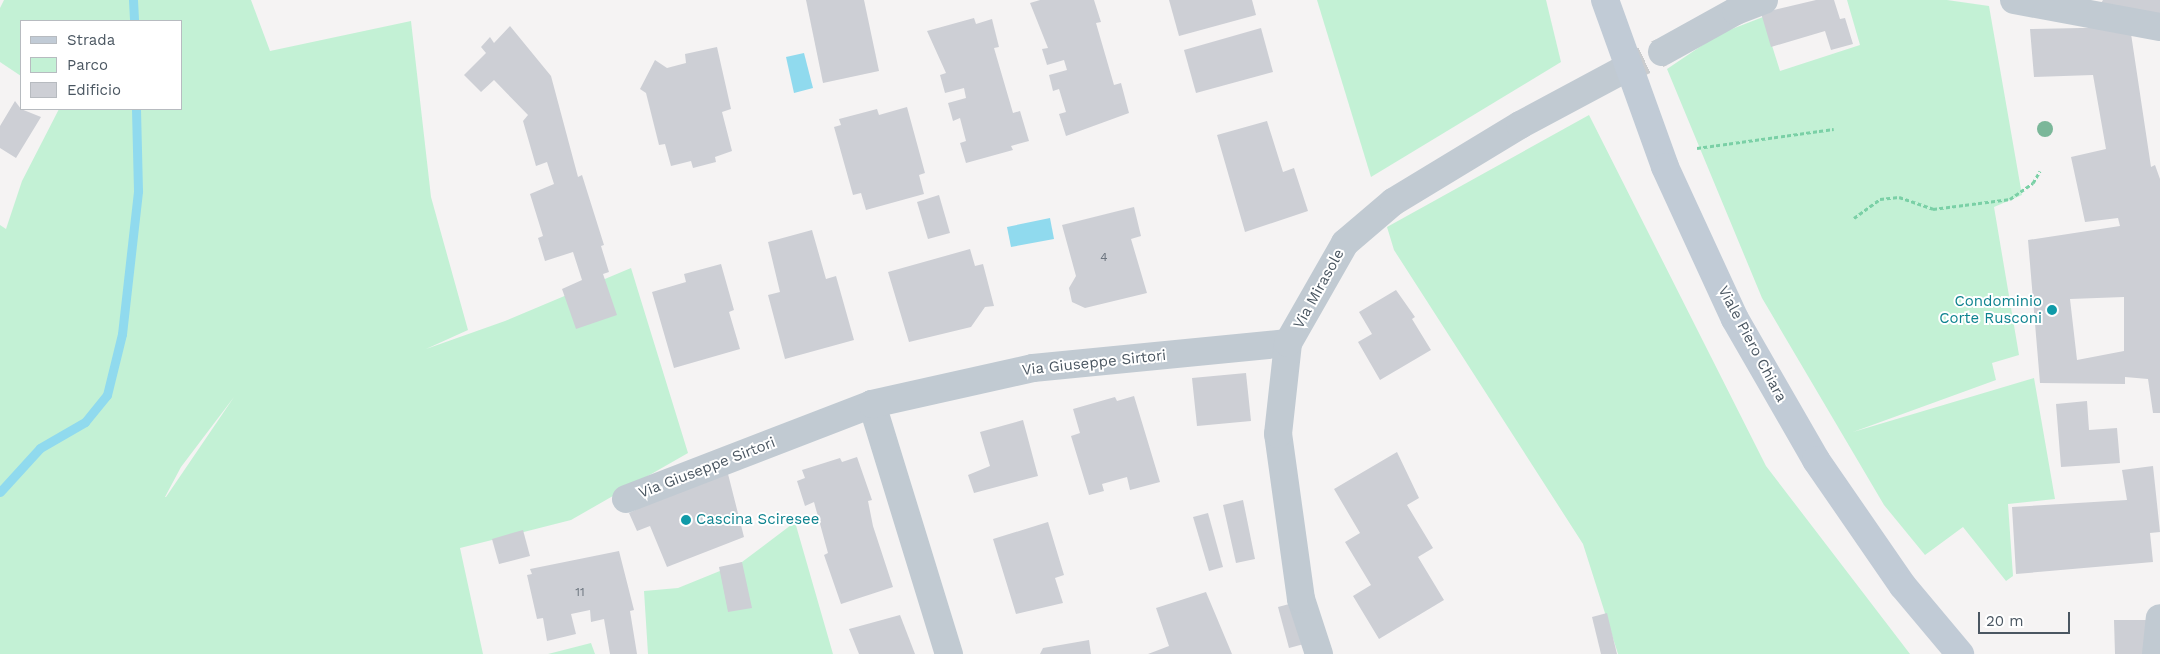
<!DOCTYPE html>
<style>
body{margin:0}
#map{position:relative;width:2160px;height:654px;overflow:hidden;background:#f5f3f3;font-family:"Work Sans",sans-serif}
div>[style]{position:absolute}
.green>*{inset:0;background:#c3f1d5}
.water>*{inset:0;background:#90daee}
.stream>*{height:9px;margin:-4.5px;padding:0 4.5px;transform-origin:4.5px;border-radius:4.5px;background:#90daee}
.building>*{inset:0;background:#cdcfd5}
.street-tunnel>*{height:28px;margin-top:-14px;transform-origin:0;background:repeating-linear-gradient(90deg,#caccce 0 28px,transparent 0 42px)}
.path>*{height:3px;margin-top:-1.5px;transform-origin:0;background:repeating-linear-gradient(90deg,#7ad0a6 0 4px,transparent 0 6.5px)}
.street>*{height:28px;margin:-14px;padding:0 14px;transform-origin:14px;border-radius:14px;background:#c1cad2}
.secondary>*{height:28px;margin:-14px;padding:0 14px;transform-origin:14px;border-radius:14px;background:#c1cbd6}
.trees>*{width:16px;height:16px;margin:-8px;border-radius:50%;background:#7bb799}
.dots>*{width:14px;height:14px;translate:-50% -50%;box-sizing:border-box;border:2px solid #fff;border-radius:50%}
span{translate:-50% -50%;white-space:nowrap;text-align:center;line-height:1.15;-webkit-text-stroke:4px #fff;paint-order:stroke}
.number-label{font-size:12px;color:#6b747e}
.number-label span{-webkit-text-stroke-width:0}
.street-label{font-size:15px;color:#4a5661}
.culture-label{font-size:15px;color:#0d838f}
.right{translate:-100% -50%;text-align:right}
.left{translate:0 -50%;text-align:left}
.legend{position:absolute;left:20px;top:20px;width:162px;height:90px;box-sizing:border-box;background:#fff;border:1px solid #b7bbc0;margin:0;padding:6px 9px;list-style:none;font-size:15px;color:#4a5661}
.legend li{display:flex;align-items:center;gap:10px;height:25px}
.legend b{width:25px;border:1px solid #b7bbc0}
.scale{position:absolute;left:1978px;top:612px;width:92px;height:22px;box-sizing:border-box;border:2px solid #4a5661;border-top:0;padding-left:6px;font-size:15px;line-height:18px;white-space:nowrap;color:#4a5661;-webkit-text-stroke:4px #fff;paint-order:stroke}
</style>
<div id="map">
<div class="green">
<div style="clip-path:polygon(evenodd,4px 0,251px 0,270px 51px,411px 21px,431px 197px,468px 330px,426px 349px,505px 321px,631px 268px,688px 453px,571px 520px,460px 548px,483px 654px,0 654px,0 225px,6px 229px,22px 181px,59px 109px,181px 109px,181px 21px,21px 21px,21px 76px,0 62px,0 8px,4px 0,234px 397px,166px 497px,165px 497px,181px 467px,234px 397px)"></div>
<div style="clip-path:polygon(1317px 0,1546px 0,1561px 62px,1371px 177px)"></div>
<div style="clip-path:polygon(1847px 0,1947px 0,1989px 6px,2022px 195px,1994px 207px,2019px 355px,1992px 363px,1996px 380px,1853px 432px,2034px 378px,2055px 499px,2008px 504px,2013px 576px,2006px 581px,1963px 527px,1925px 555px,1884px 505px,1762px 298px,1667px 69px,1719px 34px,1763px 17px,1780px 71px,1860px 45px)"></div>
<div style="clip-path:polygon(1589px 115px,1766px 466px,1910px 654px,1618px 654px,1583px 544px,1394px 250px,1387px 227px)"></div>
<div style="clip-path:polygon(795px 522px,833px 654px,648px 654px,644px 591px,678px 588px,742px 562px)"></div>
<div style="clip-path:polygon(591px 643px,595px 654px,548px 654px)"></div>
</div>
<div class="water">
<div style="clip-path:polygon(804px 53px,813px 88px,794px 93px,786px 57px)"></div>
<div style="clip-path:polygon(1050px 218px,1054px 239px,1011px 247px,1007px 227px)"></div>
</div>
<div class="stream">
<div style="left:133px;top:0;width:21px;rotate:87deg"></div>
<div style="left:0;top:492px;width:59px;rotate:-47.7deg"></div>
<div style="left:40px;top:448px;width:52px;rotate:-30deg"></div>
<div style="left:85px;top:422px;width:35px;rotate:-51deg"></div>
<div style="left:107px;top:395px;width:63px;rotate:-76.2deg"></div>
<div style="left:122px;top:334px;width:144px;rotate:-83.6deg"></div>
<div style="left:138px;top:191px;width:82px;rotate:-91.4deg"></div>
</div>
<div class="building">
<div style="clip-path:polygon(806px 0,864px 0,879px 71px,823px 83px)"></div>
<div style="clip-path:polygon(1040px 0,1094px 0,1101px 22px,1096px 23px,1114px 85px,1121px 83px,1129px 113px,1066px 136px,1059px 114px,1066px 112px,1059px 89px,1053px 91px,1049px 75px,1067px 70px,1064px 60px,1047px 65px,1042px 49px,1048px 48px,1030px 3px)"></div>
<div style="clip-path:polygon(1169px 0,1252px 0,1256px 15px,1179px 36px)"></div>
<div style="clip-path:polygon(1816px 0,1834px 0,1840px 19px,1845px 18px,1853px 44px,1831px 50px,1825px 31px,1771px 47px,1761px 13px)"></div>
<div style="clip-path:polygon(2103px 0,2160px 0,2160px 19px,2098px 8px)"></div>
<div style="clip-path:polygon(974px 18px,976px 24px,992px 19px,999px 47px,994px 48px,1013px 113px,1020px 111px,1029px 141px,1011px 146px,1013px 150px,966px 163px,960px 143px,966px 141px,960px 118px,953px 121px,948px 103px,966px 98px,964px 88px,945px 93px,940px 75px,946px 73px,927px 31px)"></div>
<div style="clip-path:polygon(510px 26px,551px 76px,578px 177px,582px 175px,604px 245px,601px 246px,609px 272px,603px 274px,617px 315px,576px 329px,562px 289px,582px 280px,573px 252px,545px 261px,538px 238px,543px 236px,530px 194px,554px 184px,547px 162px,536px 166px,523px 121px,528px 115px,494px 80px,481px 92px,464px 75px,486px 53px,481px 47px,490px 37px,494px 43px)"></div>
<div style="clip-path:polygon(evenodd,2130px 27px,2151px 167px,2155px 165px,2160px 179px,2160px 413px,2153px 413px,2148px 379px,2125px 377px,2125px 384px,2040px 383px,2028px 240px,2120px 226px,2118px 218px,2085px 222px,2071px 157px,2106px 149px,2093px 75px,2034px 77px,2030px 29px,2130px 27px,2124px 297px,2124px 351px,2077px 360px,2070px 299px,2124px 297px)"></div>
<div style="clip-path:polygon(1261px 28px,1273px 72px,1196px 93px,1184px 50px)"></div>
<div style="clip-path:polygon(717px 47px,731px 109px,722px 112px,732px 151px,715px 157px,716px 162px,693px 168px,691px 161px,671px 166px,665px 144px,659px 145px,646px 93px,640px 89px,655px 60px,667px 68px,686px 63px,685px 54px)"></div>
<div style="clip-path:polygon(15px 101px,21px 109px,41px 117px,16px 158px,0 148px,0 126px)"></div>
<div style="clip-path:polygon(907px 107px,925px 173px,919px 175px,924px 194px,866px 210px,861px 193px,853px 195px,834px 127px,841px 125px,839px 119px,877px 109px,879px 115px)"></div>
<div style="clip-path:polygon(1267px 121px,1283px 172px,1294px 168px,1308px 211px,1245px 232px,1217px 135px)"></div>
<div style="clip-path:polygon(939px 195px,950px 233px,928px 239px,917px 202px)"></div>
<div style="clip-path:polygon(1134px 207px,1141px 236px,1131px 239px,1147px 293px,1085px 308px,1072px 302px,1069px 288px,1076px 276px,1062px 225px)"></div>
<div style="clip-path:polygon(812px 230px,826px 279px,836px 276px,854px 340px,785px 359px,768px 295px,780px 292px,768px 242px)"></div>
<div style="clip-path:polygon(970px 249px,975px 266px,983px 264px,994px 306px,985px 307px,971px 327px,909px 342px,888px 272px)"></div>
<div style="clip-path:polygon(721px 264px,734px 310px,729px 312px,740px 349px,674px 368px,652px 292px,686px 282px,684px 274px)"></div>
<div style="clip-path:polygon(1396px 290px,1415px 317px,1412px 319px,1431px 350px,1380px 380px,1358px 342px,1372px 334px,1359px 312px)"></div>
<div style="clip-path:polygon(1246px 373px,1251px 421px,1197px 426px,1192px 378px)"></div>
<div style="clip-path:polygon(1134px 396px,1160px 482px,1130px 490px,1127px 477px,1102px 484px,1104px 491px,1089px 495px,1071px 436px,1080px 433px,1073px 409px,1115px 397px,1117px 401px)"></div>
<div style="clip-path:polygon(2087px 401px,2089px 430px,2117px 428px,2120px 463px,2061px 467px,2056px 404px)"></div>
<div style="clip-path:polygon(1023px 420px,1038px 476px,974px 493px,968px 475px,990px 466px,980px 432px)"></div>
<div style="clip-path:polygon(1397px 452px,1419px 498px,1407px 505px,1433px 548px,1418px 557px,1444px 600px,1379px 639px,1353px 596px,1371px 585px,1345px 542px,1360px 533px,1334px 489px)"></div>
<div style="clip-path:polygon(857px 457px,872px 500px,868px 501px,873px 526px,893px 587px,841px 604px,824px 555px,828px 553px,814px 502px,805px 506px,797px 481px,805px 478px,802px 470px,840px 458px,842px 462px)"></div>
<div style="clip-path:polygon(726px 466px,744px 537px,667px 567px,650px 526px,637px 531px,629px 513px)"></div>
<div style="clip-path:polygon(2153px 466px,2160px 532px,2150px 533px,2153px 562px,2016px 574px,2012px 507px,2127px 500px,2122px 470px)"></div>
<div style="clip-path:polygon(1243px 500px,1255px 559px,1236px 563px,1223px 505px)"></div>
<div style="clip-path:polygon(1208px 513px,1223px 567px,1209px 571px,1193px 517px)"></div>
<div style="clip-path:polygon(1048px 522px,1064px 575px,1055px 578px,1063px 603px,1016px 614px,993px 539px)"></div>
<div style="clip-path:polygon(523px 530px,530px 556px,499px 564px,492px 539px)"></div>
<div style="clip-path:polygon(619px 551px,634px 610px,630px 611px,637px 654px,610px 654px,604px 619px,591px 622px,590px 610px,571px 614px,576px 634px,547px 641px,543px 618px,537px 619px,527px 575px,532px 574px,530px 569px)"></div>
<div style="clip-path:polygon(742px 562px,752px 608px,728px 612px,719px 567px)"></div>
<div style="clip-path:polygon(1206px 592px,1232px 654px,1148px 654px,1169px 646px,1156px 608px)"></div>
<div style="clip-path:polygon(1293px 603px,1304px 644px,1289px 648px,1278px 607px)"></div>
<div style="clip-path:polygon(1607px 613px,1617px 654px,1601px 654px,1592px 617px)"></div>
<div style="clip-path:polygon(900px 615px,915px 654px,859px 654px,849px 629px)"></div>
<div style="clip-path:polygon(2114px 620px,2148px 620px,2149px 654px,2115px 654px)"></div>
<div style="clip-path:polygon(1089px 640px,1091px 654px,1040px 654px,1043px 648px)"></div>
</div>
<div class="street-tunnel">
<div style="left:1619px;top:72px;width:47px;rotate:-24.9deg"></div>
</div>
<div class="path">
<div style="left:1697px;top:148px;width:138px;rotate:-7.9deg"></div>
<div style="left:1854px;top:218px;width:32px;rotate:-36deg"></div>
<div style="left:1880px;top:199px;width:19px;rotate:-6deg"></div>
<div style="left:1899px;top:197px;width:36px;rotate:19deg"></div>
<div style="left:1933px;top:209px;width:78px;rotate:-7.4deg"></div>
<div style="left:2010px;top:199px;width:28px;rotate:-35deg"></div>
<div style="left:2033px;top:183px;width:14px;rotate:-60deg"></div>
</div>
<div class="street">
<div style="left:2014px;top:0;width:148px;rotate:10.5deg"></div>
<div style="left:1662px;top:52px;width:85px;rotate:-29deg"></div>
<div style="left:1736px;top:11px;width:30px;rotate:-21deg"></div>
<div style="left:872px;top:404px;width:262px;rotate:72.9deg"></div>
<div style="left:626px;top:499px;width:264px;rotate:-21.1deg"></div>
<div style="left:872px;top:404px;width:165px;rotate:-12.6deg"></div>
<div style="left:1033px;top:368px;width:256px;rotate:-5.6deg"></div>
<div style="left:1319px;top:654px;width:58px;rotate:-108.1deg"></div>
<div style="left:1301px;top:599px;width:167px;rotate:-97.9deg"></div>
<div style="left:1278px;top:434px;width:92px;rotate:-83.7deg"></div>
<div style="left:1288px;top:343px;width:115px;rotate:-60.3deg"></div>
<div style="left:1345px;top:243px;width:63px;rotate:-40.5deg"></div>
<div style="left:1393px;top:202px;width:149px;rotate:-31.2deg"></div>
<div style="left:1520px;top:125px;width:112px;rotate:-28.2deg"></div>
<div style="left:2156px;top:654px;width:36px;rotate:-84deg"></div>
</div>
<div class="secondary">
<div style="left:1605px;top:0;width:177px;rotate:70.2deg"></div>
<div style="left:1665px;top:167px;width:167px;rotate:65.3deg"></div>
<div style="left:1735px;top:319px;width:163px;rotate:60.1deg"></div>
<div style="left:1816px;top:460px;width:153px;rotate:55.4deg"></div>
<div style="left:1903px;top:586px;width:89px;rotate:50deg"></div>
</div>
<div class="trees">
<div style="left:2045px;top:129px"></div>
</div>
<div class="dots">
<div style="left:2052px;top:310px;background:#0f9aa8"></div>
<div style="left:686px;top:520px;background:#0f9aa8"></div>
</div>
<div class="number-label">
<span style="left:1104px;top:258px">4</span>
<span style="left:580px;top:593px">11</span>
</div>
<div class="street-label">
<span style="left:1319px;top:289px;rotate:-61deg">Via Mirasole</span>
<span style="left:1752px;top:344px;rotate:62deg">Viale Piero Chiara</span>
<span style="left:1094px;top:363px;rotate:-6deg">Via Giuseppe Sirtori</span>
<span style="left:707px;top:468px;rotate:-21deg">Via Giuseppe Sirtori</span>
</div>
<div class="culture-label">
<span class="right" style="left:2042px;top:310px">Condominio<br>Corte Rusconi</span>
<span class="left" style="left:696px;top:520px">Cascina Sciresee</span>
</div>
<ul class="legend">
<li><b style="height:6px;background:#c1cbd6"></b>Strada</li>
<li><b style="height:14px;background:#c3f1d5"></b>Parco</li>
<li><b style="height:14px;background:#cdcfd5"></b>Edificio</li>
</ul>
<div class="scale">20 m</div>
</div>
